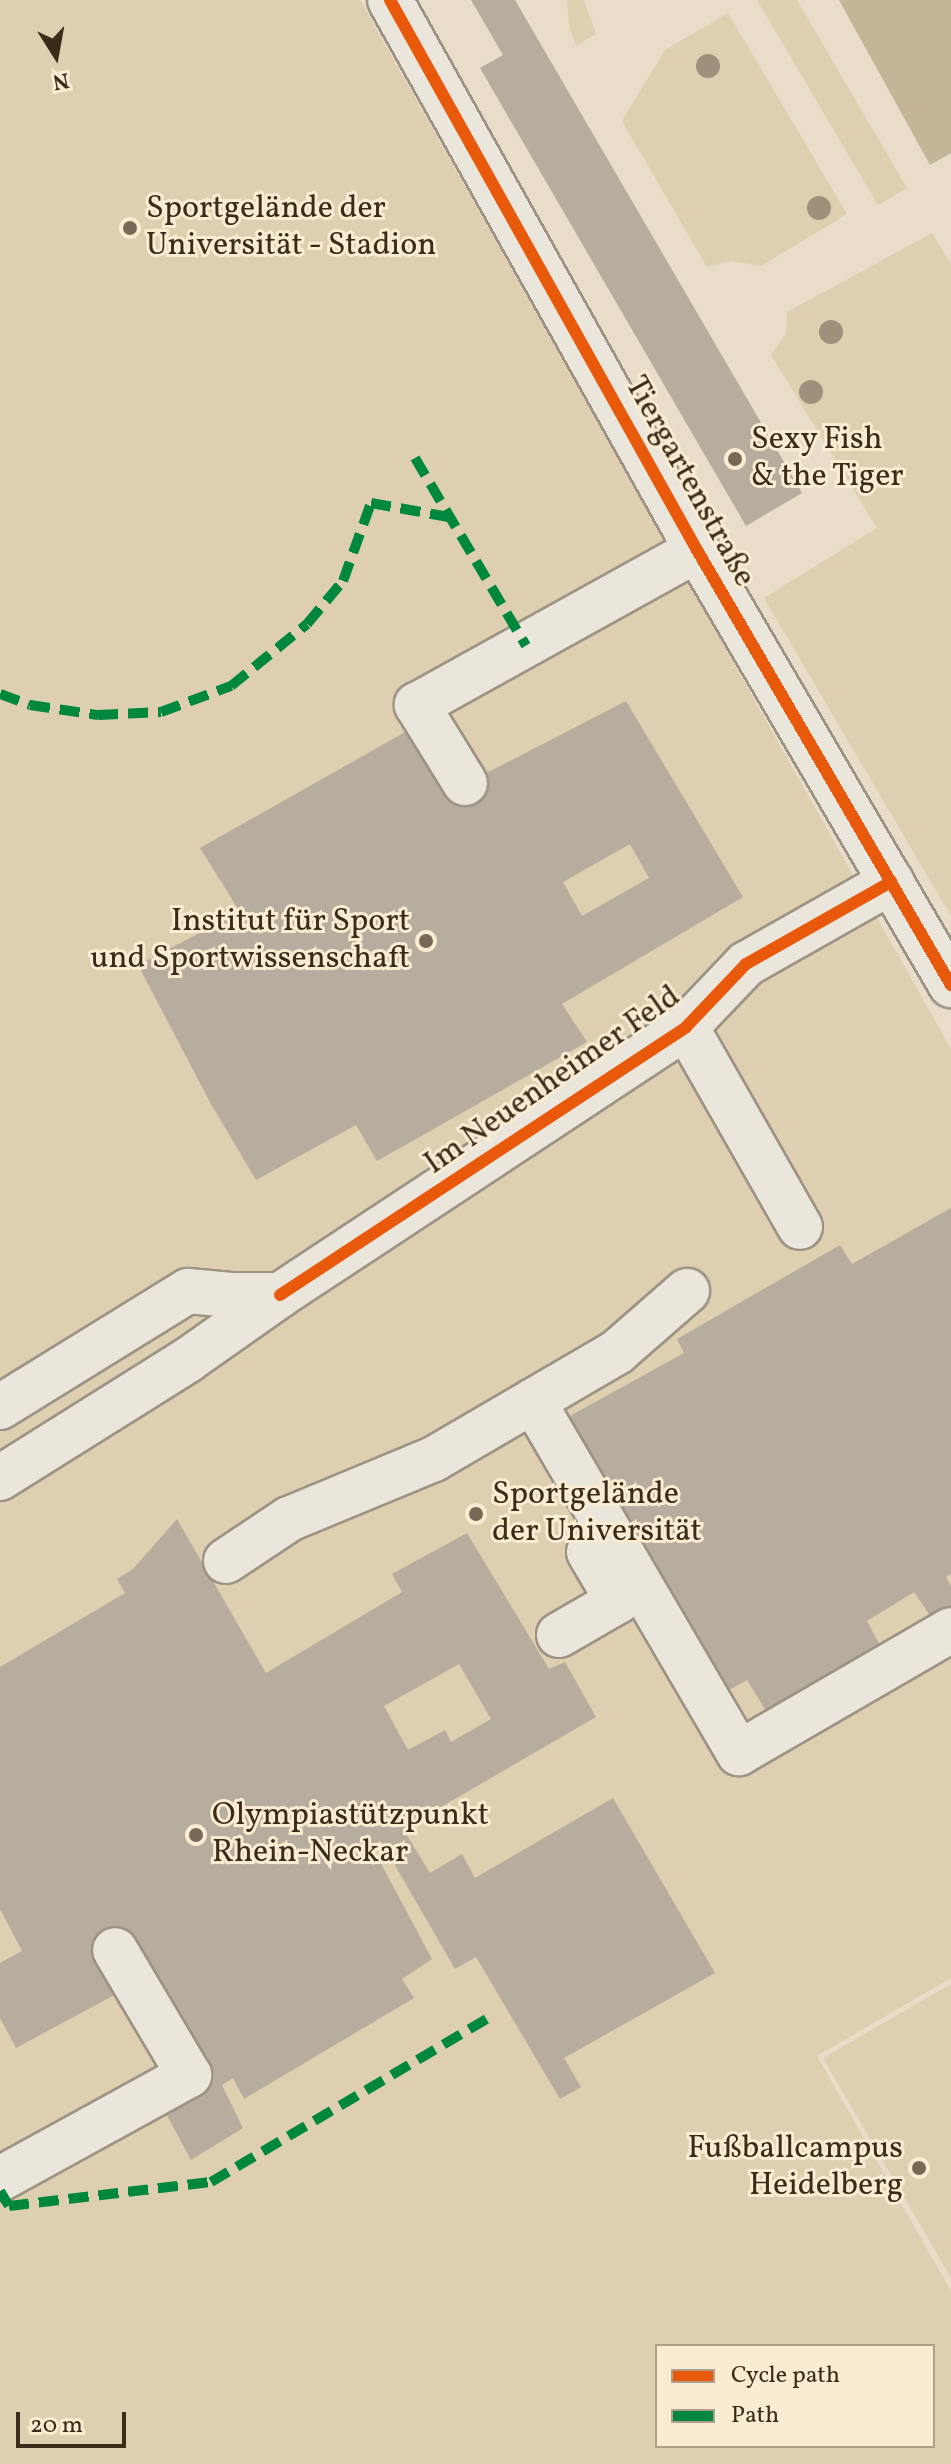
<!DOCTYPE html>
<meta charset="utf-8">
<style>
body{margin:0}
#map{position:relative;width:951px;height:2464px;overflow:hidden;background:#e8ddc8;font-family:Vollkorn,serif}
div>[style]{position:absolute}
.green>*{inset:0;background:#decfb1}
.water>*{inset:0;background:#c5b598}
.building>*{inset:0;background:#b6ad9e}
.roads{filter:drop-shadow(2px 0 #9c9385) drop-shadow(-2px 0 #9c9385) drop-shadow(0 2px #9c9385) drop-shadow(0 -2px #9c9385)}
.minor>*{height:44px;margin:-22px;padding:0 22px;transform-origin:22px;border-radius:22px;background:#ebe6dc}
.quiet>*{height:10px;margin-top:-5px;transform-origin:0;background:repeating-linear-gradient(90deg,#00873e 0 20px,transparent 0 30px)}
.cycleway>*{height:12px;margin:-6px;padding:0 6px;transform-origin:6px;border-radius:6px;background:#e8590c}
.trees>*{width:24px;height:24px;margin:-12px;border-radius:50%;background:#9e907a}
.dots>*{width:22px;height:22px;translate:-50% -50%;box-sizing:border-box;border:4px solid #f9ecd2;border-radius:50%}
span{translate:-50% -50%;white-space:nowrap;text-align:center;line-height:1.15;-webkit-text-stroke:6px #f9ecd2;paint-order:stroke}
.poi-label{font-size:32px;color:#3b2b19}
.left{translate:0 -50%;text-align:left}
.right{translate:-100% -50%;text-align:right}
.street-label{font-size:32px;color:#3b2b19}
.legend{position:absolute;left:655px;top:2344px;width:280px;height:104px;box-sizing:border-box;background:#f9ecd2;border:2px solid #ad9f88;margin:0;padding:10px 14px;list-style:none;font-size:24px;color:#3b2b19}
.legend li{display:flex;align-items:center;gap:16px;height:40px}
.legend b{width:40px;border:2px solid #ad9f88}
.north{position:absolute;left:16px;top:16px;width:80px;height:80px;-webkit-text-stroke:6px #f9ecd2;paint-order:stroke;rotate:169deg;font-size:22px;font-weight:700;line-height:32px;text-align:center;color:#3b2b19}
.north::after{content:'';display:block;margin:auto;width:28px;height:36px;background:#3b2b19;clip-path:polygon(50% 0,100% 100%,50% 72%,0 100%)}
.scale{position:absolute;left:16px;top:2412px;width:110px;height:36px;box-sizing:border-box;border:4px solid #3b2b19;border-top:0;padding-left:10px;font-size:24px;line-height:28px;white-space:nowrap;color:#3b2b19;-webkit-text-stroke:6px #f9ecd2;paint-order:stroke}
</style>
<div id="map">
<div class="green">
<div style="clip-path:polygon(evenodd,0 0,360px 0,951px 1049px,951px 1978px,817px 2056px,951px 2291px,951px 2464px,0 2464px,0 0,657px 2346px,933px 2346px,933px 2446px,657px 2446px,657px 2346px)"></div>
<div style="clip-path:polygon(567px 0,584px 0,596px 34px,576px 46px,569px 26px)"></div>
<div style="clip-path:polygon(757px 0,797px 0,907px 188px,878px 205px)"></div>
<div style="clip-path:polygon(728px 13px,847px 214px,761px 266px,732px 261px,707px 267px,622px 121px,665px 50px)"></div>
<div style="clip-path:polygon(932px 233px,951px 264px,951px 916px,764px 598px,877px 528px,771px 355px,786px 334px,787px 312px)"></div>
<div style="clip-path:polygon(951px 1984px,951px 2278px,823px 2058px)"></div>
</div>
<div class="water">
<div style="clip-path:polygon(839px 0,951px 0,951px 153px,930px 165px)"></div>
</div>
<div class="building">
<div style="clip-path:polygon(471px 0,515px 0,802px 493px,746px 526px,480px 68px,503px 55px)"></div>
<div style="clip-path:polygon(evenodd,626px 701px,743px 897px,562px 1004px,587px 1042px,377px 1161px,356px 1125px,256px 1180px,211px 1104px,138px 965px,240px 912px,200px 848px,407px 731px,446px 794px,626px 701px,630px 844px,649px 878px,582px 916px,563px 882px,630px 844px)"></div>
<div style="clip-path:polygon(951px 1208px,951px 1574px,946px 1577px,951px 1586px,951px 1610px,933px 1620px,914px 1592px,867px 1621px,882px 1649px,768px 1714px,747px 1680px,715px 1698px,583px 1461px,592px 1458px,568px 1417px,684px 1353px,677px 1339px,840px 1245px,852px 1264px)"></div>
<div style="clip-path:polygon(evenodd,177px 1519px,266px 1673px,402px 1592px,392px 1574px,467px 1533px,549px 1669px,565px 1662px,596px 1717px,403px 1829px,430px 1873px,462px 1854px,475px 1878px,613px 1798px,715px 1973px,564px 2058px,581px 2087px,560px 2099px,476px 1957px,455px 1969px,381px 1841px,371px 1845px,432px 1959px,402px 1979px,414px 1998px,244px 2099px,233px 2078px,222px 2085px,243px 2128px,191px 2160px,165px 2112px,204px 2088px,120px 1992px,16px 2048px,0 2018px,0 1963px,22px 1951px,0 1909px,0 1667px,125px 1593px,117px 1579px,133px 1569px,177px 1519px,459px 1664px,491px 1719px,451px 1742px,445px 1730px,408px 1750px,384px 1706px,459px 1664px)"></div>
</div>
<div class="roads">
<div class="minor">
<div style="left:390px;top:0;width:630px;rotate:60.83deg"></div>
<div style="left:697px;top:550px;width:504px;rotate:59.72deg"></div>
<div style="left:465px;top:783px;width:92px;rotate:-121.6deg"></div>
<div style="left:417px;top:705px;width:320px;rotate:-29deg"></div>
<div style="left:686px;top:1027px;width:230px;rotate:60.3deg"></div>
<div style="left:280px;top:1295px;width:486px;rotate:-33.4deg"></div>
<div style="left:686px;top:1027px;width:87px;rotate:-46.4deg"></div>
<div style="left:746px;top:964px;width:167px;rotate:-29.5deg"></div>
<div style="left:533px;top:1401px;width:408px;rotate:59.7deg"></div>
<div style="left:739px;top:1753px;width:245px;rotate:-30.1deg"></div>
<div style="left:0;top:1407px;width:221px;rotate:-31.7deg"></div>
<div style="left:188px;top:1291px;width:43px;rotate:5.3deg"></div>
<div style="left:231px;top:1295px;width:49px"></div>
<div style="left:280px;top:1295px;width:113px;rotate:144.8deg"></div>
<div style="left:188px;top:1360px;width:222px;rotate:147.9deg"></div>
<div style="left:226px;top:1561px;width:76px;rotate:-33.7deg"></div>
<div style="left:289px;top:1519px;width:157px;rotate:-22.5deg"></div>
<div style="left:434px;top:1459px;width:212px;rotate:-30.3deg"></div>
<div style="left:617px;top:1352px;width:93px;rotate:-41.1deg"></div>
<div style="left:559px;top:1635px;width:68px;rotate:-30deg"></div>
<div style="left:618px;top:1601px;width:57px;rotate:-120.6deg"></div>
<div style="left:0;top:2179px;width:216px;rotate:-28.8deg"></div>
<div style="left:189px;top:2075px;width:145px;rotate:-120.6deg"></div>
</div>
</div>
<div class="quiet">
<div style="left:415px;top:458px;width:218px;rotate:59.4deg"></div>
<div style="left:0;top:694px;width:32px;rotate:20deg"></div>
<div style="left:30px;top:705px;width:69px;rotate:8.4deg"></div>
<div style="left:98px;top:715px;width:63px;rotate:-2.7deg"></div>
<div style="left:161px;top:712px;width:75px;rotate:-20.4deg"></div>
<div style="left:231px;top:686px;width:98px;rotate:-39.2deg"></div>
<div style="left:307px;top:624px;width:56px;rotate:-50.1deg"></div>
<div style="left:343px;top:581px;width:83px;rotate:-70.3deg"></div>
<div style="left:371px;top:503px;width:79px;rotate:10.2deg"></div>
<div style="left:0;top:2191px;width:17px;rotate:59deg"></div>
<div style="left:9px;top:2206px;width:203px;rotate:-6.8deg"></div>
<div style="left:211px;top:2182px;width:330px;rotate:-30.6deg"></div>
</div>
<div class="cycleway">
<div style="left:390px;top:0;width:630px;rotate:60.83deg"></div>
<div style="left:697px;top:550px;width:504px;rotate:59.72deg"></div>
<div style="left:280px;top:1295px;width:486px;rotate:-33.4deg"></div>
<div style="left:686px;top:1027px;width:87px;rotate:-46.4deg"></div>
<div style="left:746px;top:964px;width:167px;rotate:-29.5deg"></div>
</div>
<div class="trees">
<div style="left:708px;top:66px"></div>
<div style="left:819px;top:208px"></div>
<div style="left:831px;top:332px"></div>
<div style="left:811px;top:392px"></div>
</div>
<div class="dots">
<div style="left:130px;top:228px;background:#786956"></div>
<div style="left:735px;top:459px;background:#786956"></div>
<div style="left:426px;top:941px;background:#786956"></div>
<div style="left:476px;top:1514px;background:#786956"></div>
<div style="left:196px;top:1835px;background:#786956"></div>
<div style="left:919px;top:2168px;background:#786956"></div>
</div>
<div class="poi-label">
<span class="left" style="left:146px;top:228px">Sportgelände der<br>Universität - Stadion</span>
<span class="left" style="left:751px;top:459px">Sexy Fish<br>&amp; the Tiger</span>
<span class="right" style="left:410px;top:941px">Institut für Sport<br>und Sportwissenschaft</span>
<span class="left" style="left:492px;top:1514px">Sportgelände<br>der Universität</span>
<span class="left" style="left:212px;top:1835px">Olympiastützpunkt<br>Rhein-Neckar</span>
<span class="right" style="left:903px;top:2168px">Fußballcampus<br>Heidelberg</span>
</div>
<div class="street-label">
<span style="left:689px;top:482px;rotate:61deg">Tiergartenstraße</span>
<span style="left:553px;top:1081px;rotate:-35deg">Im Neuenheimer Feld</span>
</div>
<ul class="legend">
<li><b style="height:10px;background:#e8590c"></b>Cycle path</li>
<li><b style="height:10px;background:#00873e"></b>Path</li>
</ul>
<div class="north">N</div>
<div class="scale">20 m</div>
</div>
